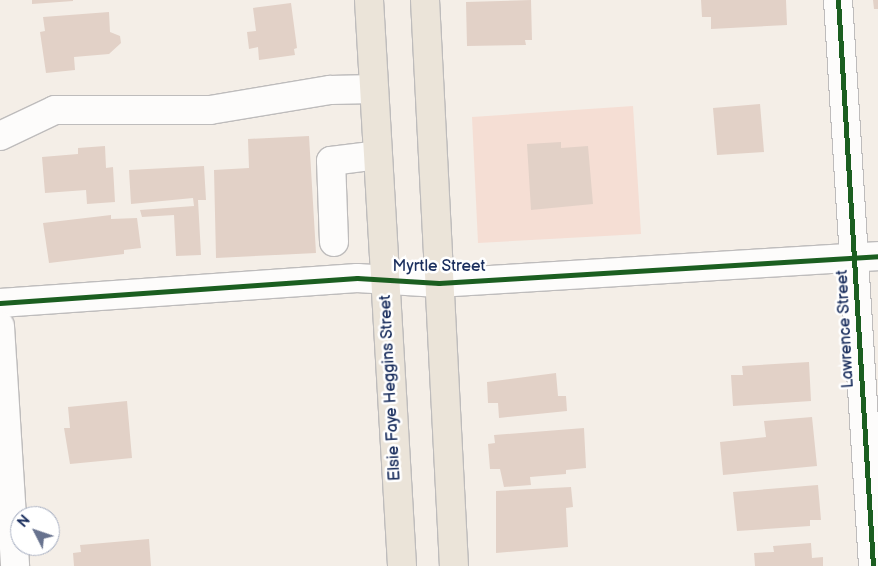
<!DOCTYPE html>
<style>
body{margin:0}
#map{position:relative;width:878px;height:566px;overflow:hidden;background:#f4eee7;font-family:"Balsamiq Sans",sans-serif}
div>[style]{position:absolute}
.built>*{inset:0;background:#f5ded4}
.building>*{inset:0;background:#e2d1c7}
.roads{filter:drop-shadow(1px 0 #bebcbc) drop-shadow(-1px 0 #bebcbc) drop-shadow(0 1px #bebcbc) drop-shadow(0 -1px #bebcbc)}
.minor>*{height:28px;margin:-14px;padding:0 14px;transform-origin:14px;border-radius:14px;background:#fdfcfb}
.major>*{height:28px;margin:-14px;padding:0 14px;transform-origin:14px;border-radius:14px;background:#ebe4d9}
.cycleway>*{height:5px;margin:-2.5px;padding:0 2.5px;transform-origin:2.5px;border-radius:2.5px;background:#1b5e20}
span{translate:-50% -50%;white-space:nowrap;text-align:center;line-height:1.15;-webkit-text-stroke:5px #fff;paint-order:stroke}
.street-label{font-size:16px;color:#1b2f5e}
.north{position:absolute;left:10px;top:506px;width:50px;height:50px;box-sizing:border-box;background:#fff;border:1px solid #a4acbf;border-radius:50%;rotate:311deg;font-size:14px;font-weight:700;line-height:20px;text-align:center;color:#1b2f5e}
.north::after{content:'';display:block;margin:auto;width:18px;height:22px;background:#67728e;clip-path:polygon(50% 0,100% 100%,50% 72%,0 100%)}
</style>
<div id="map">
<div class="built">
<div style="clip-path:polygon(633px 106px,641px 234px,478px 243px,472px 117px)"></div>
</div>
<div class="building">
<div style="clip-path:polygon(32px 0,73px 0,73px 1px,32px 4px)"></div>
<div style="clip-path:polygon(531px 0,532px 40px,525px 40px,526px 45px,467px 46px,466px 2px)"></div>
<div style="clip-path:polygon(701px 0,786px 0,787px 25px,711px 29px,711px 17px,702px 17px)"></div>
<div style="clip-path:polygon(873px 0,878px 0,878px 9px,874px 9px)"></div>
<div style="clip-path:polygon(291px 3px,297px 48px,294px 49px,295px 55px,259px 60px,258px 47px,249px 49px,247px 32px,256px 31px,253px 8px)"></div>
<div style="clip-path:polygon(109px 12px,110px 32px,120px 36px,121px 43px,109px 54px,74px 57px,75px 70px,46px 73px,40px 32px,45px 31px,43px 17px)"></div>
<div style="clip-path:polygon(760px 104px,764px 152px,717px 155px,713px 108px)"></div>
<div style="clip-path:polygon(309px 136px,316px 253px,216px 258px,214px 170px,249px 168px,248px 139px)"></div>
<div style="clip-path:polygon(561px 142px,561px 148px,588px 146px,593px 204px,531px 210px,527px 144px)"></div>
<div style="clip-path:polygon(105px 146px,106px 168px,113px 167px,115px 202px,87px 204px,86px 190px,45px 193px,42px 157px,78px 154px,78px 148px)"></div>
<div style="clip-path:polygon(204px 166px,206px 200px,198px 200px,201px 255px,176px 256px,174px 215px,142px 217px,140px 210px,194px 206px,193px 198px,131px 204px,129px 170px)"></div>
<div style="clip-path:polygon(111px 215px,111px 219px,137px 218px,141px 248px,124px 250px,124px 254px,49px 263px,43px 223px)"></div>
<div style="clip-path:polygon(809px 362px,811px 401px,733px 406px,731px 375px,743px 375px,742px 366px)"></div>
<div style="clip-path:polygon(556px 373px,558px 396px,566px 396px,567px 411px,499px 418px,498px 403px,488px 403px,487px 382px)"></div>
<div style="clip-path:polygon(127px 401px,132px 458px,70px 464px,64px 428px,70px 428px,68px 407px)"></div>
<div style="clip-path:polygon(812px 417px,817px 466px,723px 475px,720px 442px,766px 437px,764px 421px)"></div>
<div style="clip-path:polygon(584px 428px,586px 468px,566px 470px,566px 474px,530px 477px,531px 485px,504px 487px,500px 469px,490px 469px,488px 444px,495px 443px,494px 435px)"></div>
<div style="clip-path:polygon(818px 485px,821px 520px,810px 520px,810px 526px,737px 531px,733px 492px)"></div>
<div style="clip-path:polygon(571px 487px,573px 507px,566px 508px,568px 547px,496px 553px,496px 491px)"></div>
<div style="clip-path:polygon(149px 539px,151px 566px,74px 566px,73px 553px,81px 552px,80px 545px)"></div>
<div style="clip-path:polygon(811px 543px,812px 558px,823px 557px,823px 566px,755px 566px,754px 553px,774px 552px,773px 546px)"></div>
</div>
<div class="roads">
<div class="minor">
<div style="left:838px;top:0;width:567px;rotate:86.46deg"></div>
<div style="left:0;top:136px;width:61px;rotate:-25.3deg"></div>
<div style="left:55px;top:110px;width:155px"></div>
<div style="left:210px;top:110px;width:122px;rotate:-9.5deg"></div>
<div style="left:330px;top:90px;width:44px;rotate:-1.3deg"></div>
<div style="left:334px;top:242px;width:81px;rotate:-92.1deg"></div>
<div style="left:331px;top:161px;width:47px;rotate:-7.3deg"></div>
<div style="left:0;top:303px;width:358px;rotate:-4deg"></div>
<div style="left:357px;top:278px;width:82px;rotate:3.5deg"></div>
<div style="left:439px;top:283px;width:440px;rotate:-3.5deg"></div>
<div style="left:0;top:326px;width:240px;rotate:86.4deg"></div>
</div>
<div class="major">
<div style="left:369px;top:0;width:567px;rotate:86.66deg"></div>
<div style="left:425px;top:0;width:567px;rotate:87.07deg"></div>
</div>
</div>
<div class="cycleway">
<div style="left:838px;top:0;width:567px;rotate:86.46deg"></div>
<div style="left:0;top:303px;width:358px;rotate:-4deg"></div>
<div style="left:357px;top:278px;width:82px;rotate:3.5deg"></div>
<div style="left:439px;top:283px;width:440px;rotate:-3.5deg"></div>
</div>
<div class="street-label">
<span style="left:439px;top:267px">Myrtle Street</span>
<span style="left:846px;top:329px;rotate:-93deg">Lawrence Street</span>
<span style="left:391px;top:388px;rotate:-93deg">Elsie Faye Heggins Street</span>
</div>
<div class="north">N</div>
</div>
